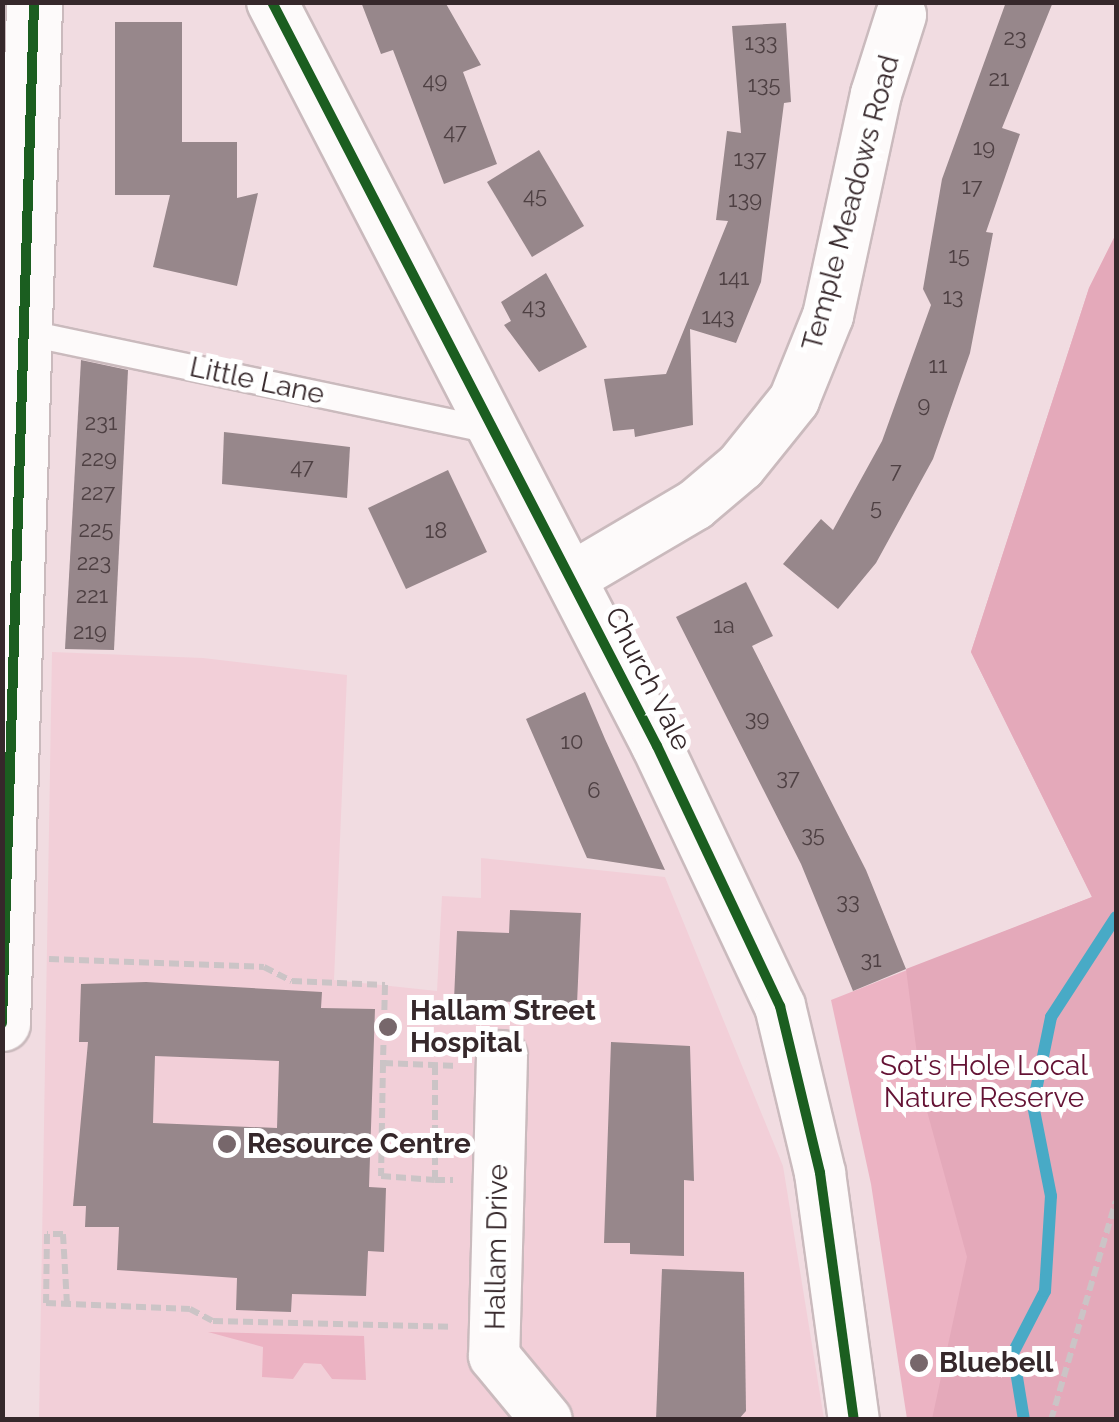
<!DOCTYPE html>
<style>
body{margin:0}
#map{position:relative;width:1119px;height:1422px;overflow:hidden;background:#f1dce1;font-family:Raleway,sans-serif}
div>[style]{position:absolute}
.built>*{inset:0;background:#f2cfd8}
.green>*{inset:0;background:#ecb3c3}
.forest>*{inset:0;background:#e4a9ba}
.stream>*{height:12px;margin:-6px;padding:0 6px;transform-origin:6px;border-radius:6px;background:#48aac6}
.building>*{inset:0;background:#97878b}
.path>*{height:6px;margin-top:-3px;transform-origin:0;background:repeating-linear-gradient(90deg,#cbc4c6 0 10px,transparent 0 15px)}
.roads{filter:drop-shadow(2px 0 #cababd) drop-shadow(-2px 0 #cababd) drop-shadow(0 2px #cababd) drop-shadow(0 -2px #cababd)}
.service>*{height:25px;margin:-12.5px;padding:0 12.5px;transform-origin:12.5px;border-radius:12.5px;background:#fdfafa}
.minor>*{height:50px;margin:-25px;padding:0 25px;transform-origin:25px;border-radius:25px;background:#fdfafa}
.tertiary>*{height:55px;margin:-27.5px;padding:0 27.5px;transform-origin:27.5px;border-radius:27.5px;background:#fdfafa}
.cycleway>*{height:10px;margin:-5px;padding:0 5px;transform-origin:5px;border-radius:5px;background:#1b5e20}
.dots>*{width:28px;height:28px;translate:-50% -50%;box-sizing:border-box;border:5px solid #fff;border-radius:50%}
span{translate:-50% -50%;white-space:nowrap;text-align:center;line-height:1.15;-webkit-text-stroke:10px #fff;paint-order:stroke}
.number-label{font-size:22px;color:#4e4043}
.number-label span{-webkit-text-stroke-width:0}
.street-label{font-size:28px;color:#36282b}
.poi-label{font-size:28px;color:#36282b;font-weight:700}
.left{translate:0 -50%;text-align:left}
.park-label{font-size:28px;color:#641234}
.frame{position:absolute;inset:0;border:5px solid #36282b;pointer-events:none}
</style>
<div id="map">
<div class="built">
<div style="clip-path:polygon(52px 652px,203px 658px,347px 675px,334px 980px,437px 991px,442px 896px,481px 898px,481px 858px,665px 877px,783px 1166px,824px 1419px,39px 1420px)"></div>
</div>
<div class="green">
<div style="clip-path:polygon(1116px 234px,1116px 1419px,907px 1419px,871px 1184px,831px 1000px,1092px 897px,971px 652px,1089px 288px)"></div>
<div style="clip-path:polygon(208px 1332px,364px 1336px,366px 1380px,332px 1379px,321px 1364px,304px 1363px,293px 1379px,262px 1377px,263px 1347px)"></div>
</div>
<div class="forest">
<div style="clip-path:polygon(1116px 234px,1116px 1419px,932px 1419px,967px 1257px,922px 1093px,906px 969px,1092px 897px,971px 652px,1089px 288px)"></div>
</div>
<div class="stream">
<div style="left:1024px;top:1420px;width:68px;rotate:-99.3deg"></div>
<div style="left:1013px;top:1353px;width:70px;rotate:-62.7deg"></div>
<div style="left:1045px;top:1291px;width:95px;rotate:-86.4deg"></div>
<div style="left:1051px;top:1196px;width:93px;rotate:-101.2deg"></div>
<div style="left:1033px;top:1105px;width:90px;rotate:-78.4deg"></div>
<div style="left:1051px;top:1017px;width:119px;rotate:-57deg"></div>
</div>
<div class="building">
<div style="clip-path:polygon(361px 2px,445px 2px,481px 65px,463px 72px,497px 164px,444px 184px,393px 50px,381px 54px)"></div>
<div style="clip-path:polygon(1006px 2px,1053px 2px,1002px 128px,1020px 134px,986px 232px,993px 233px,970px 353px,933px 459px,876px 563px,838px 609px,783px 564px,821px 519px,833px 530px,882px 441px,931px 305px,923px 289px,942px 179px)"></div>
<div style="clip-path:polygon(115px 22px,182px 22px,182px 142px,237px 142px,237px 198px,258px 193px,237px 286px,153px 267px,170px 195px,115px 195px)"></div>
<div style="clip-path:polygon(786px 23px,791px 102px,784px 103px,761px 282px,736px 343px,690px 329px,693px 425px,635px 437px,634px 429px,613px 431px,604px 379px,666px 374px,728px 221px,716px 220px,727px 131px,741px 133px,732px 26px)"></div>
<div style="clip-path:polygon(539px 150px,584px 226px,532px 257px,487px 182px)"></div>
<div style="clip-path:polygon(546px 273px,587px 347px,539px 372px,504px 325px,511px 321px,501px 302px)"></div>
<div style="clip-path:polygon(81px 360px,128px 370px,114px 650px,65px 649px)"></div>
<div style="clip-path:polygon(224px 432px,350px 447px,347px 498px,222px 484px)"></div>
<div style="clip-path:polygon(448px 470px,487px 552px,406px 589px,368px 508px)"></div>
<div style="clip-path:polygon(746px 582px,773px 636px,752px 646px,866px 870px,906px 969px,853px 991px,801px 864px,676px 617px)"></div>
<div style="clip-path:polygon(585px 692px,605px 739px,665px 870px,587px 858px,526px 719px)"></div>
<div style="clip-path:polygon(510px 910px,581px 913px,577px 1004px,454px 1000px,457px 931px,509px 933px)"></div>
<div style="clip-path:polygon(evenodd,146px 982px,322px 992px,321px 1008px,375px 1009px,369px 1187px,386px 1188px,384px 1252px,368px 1251px,366px 1296px,292px 1294px,291px 1312px,236px 1310px,237px 1278px,117px 1270px,119px 1227px,85px 1227px,86px 1206px,73px 1206px,88px 1042px,79px 1042px,81px 984px,146px 982px,155px 1056px,279px 1061px,277px 1128px,153px 1123px,155px 1056px)"></div>
<div style="clip-path:polygon(611px 1042px,690px 1046px,694px 1181px,684px 1180px,684px 1256px,630px 1254px,630px 1243px,604px 1243px)"></div>
<div style="clip-path:polygon(662px 1269px,744px 1272px,746px 1411px,738px 1420px,656px 1420px)"></div>
</div>
<div class="path">
<div style="left:49px;top:959px;width:215px;rotate:2.1deg"></div>
<div style="left:264px;top:967px;width:31px;rotate:27deg"></div>
<div style="left:292px;top:981px;width:93px;rotate:2.5deg"></div>
<div style="left:385px;top:985px;width:78px;rotate:91.5deg"></div>
<div style="left:383px;top:1063px;width:75px;rotate:2.3deg"></div>
<div style="left:383px;top:1063px;width:113px;rotate:91deg"></div>
<div style="left:381px;top:1176px;width:54px;rotate:4.2deg"></div>
<div style="left:435px;top:1065px;width:115px;rotate:90deg"></div>
<div style="left:435px;top:1180px;width:18px"></div>
<div style="left:67px;top:1304px;width:70px;rotate:-93.3deg"></div>
<div style="left:63px;top:1234px;width:16px;rotate:180deg"></div>
<div style="left:47px;top:1234px;width:69px;rotate:90.8deg"></div>
<div style="left:46px;top:1303px;width:144px;rotate:2.4deg"></div>
<div style="left:190px;top:1309px;width:26px;rotate:28deg"></div>
<div style="left:213px;top:1321px;width:238px;rotate:1.4deg"></div>
<div style="left:1051px;top:1420px;width:228px;rotate:-73.5deg"></div>
</div>
<div class="roads">
<div class="service">
<div style="left:20px;top:331px;width:485px;rotate:11.9deg"></div>
</div>
<div class="minor">
<div style="left:272px;top:2px;width:838px;rotate:62.64deg"></div>
<div style="left:657px;top:746px;width:288px;rotate:64.7deg"></div>
<div style="left:780px;top:1006px;width:172px;rotate:76.5deg"></div>
<div style="left:820px;top:1173px;width:249px;rotate:82.2deg"></div>
<div style="left:571px;top:578px;width:144px;rotate:-30.5deg"></div>
<div style="left:695px;top:505px;width:60px;rotate:-40.3deg"></div>
<div style="left:741px;top:466px;width:85px;rotate:-51.2deg"></div>
<div style="left:794px;top:400px;width:91px;rotate:-68deg"></div>
<div style="left:828px;top:316px;width:227px;rotate:-77.8deg"></div>
<div style="left:876px;top:94px;width:83px;rotate:-72.4deg"></div>
<div style="left:502px;top:1056px;width:300px;rotate:91.5deg"></div>
<div style="left:494px;top:1356px;width:83px;rotate:50.4deg"></div>
</div>
<div class="tertiary">
<div style="left:2px;top:1023px;width:1022px;rotate:-88.2deg"></div>
</div>
</div>
<div class="cycleway">
<div style="left:272px;top:2px;width:838px;rotate:62.64deg"></div>
<div style="left:657px;top:746px;width:288px;rotate:64.7deg"></div>
<div style="left:780px;top:1006px;width:172px;rotate:76.5deg"></div>
<div style="left:820px;top:1173px;width:249px;rotate:82.2deg"></div>
<div style="left:2px;top:1023px;width:1022px;rotate:-88.2deg"></div>
</div>
<div class="dots">
<div style="left:388px;top:1027px;background:#77676b"></div>
<div style="left:227px;top:1144px;background:#77676b"></div>
<div style="left:919px;top:1363px;background:#77676b"></div>
</div>
<div class="number-label">
<span style="left:1015px;top:38px">23</span>
<span style="left:761px;top:43px">133</span>
<span style="left:999px;top:79px">21</span>
<span style="left:435px;top:81px">49</span>
<span style="left:764px;top:85px">135</span>
<span style="left:455px;top:132px">47</span>
<span style="left:984px;top:148px">19</span>
<span style="left:750px;top:159px">137</span>
<span style="left:972px;top:187px">17</span>
<span style="left:535px;top:196px">45</span>
<span style="left:745px;top:200px">139</span>
<span style="left:959px;top:256px">15</span>
<span style="left:734px;top:278px">141</span>
<span style="left:953px;top:297px">13</span>
<span style="left:534px;top:307px">43</span>
<span style="left:718px;top:317px">143</span>
<span style="left:938px;top:366px">11</span>
<span style="left:924px;top:405px">9</span>
<span style="left:101px;top:423px">231</span>
<span style="left:99px;top:459px">229</span>
<span style="left:302px;top:467px">47</span>
<span style="left:896px;top:471px">7</span>
<span style="left:98px;top:493px">227</span>
<span style="left:876px;top:508px">5</span>
<span style="left:96px;top:530px">225</span>
<span style="left:436px;top:531px">18</span>
<span style="left:94px;top:563px">223</span>
<span style="left:92px;top:596px">221</span>
<span style="left:724px;top:626px">1a</span>
<span style="left:90px;top:632px">219</span>
<span style="left:757px;top:719px">39</span>
<span style="left:572px;top:742px">10</span>
<span style="left:788px;top:778px">37</span>
<span style="left:594px;top:791px">6</span>
<span style="left:813px;top:835px">35</span>
<span style="left:848px;top:902px">33</span>
<span style="left:871px;top:960px">31</span>
</div>
<div class="street-label">
<span style="left:851px;top:203px;rotate:-75deg">Temple Meadows Road</span>
<span style="left:257px;top:381px;rotate:12deg">Little Lane</span>
<span style="left:648px;top:679px;rotate:63deg">Church Vale</span>
<span style="left:497px;top:1247px;rotate:-89deg">Hallam Drive</span>
</div>
<div class="poi-label">
<span class="left" style="left:410px;top:1027px">Hallam Street<br>Hospital</span>
<span class="left" style="left:247px;top:1144px">Resource Centre</span>
<span class="left" style="left:939px;top:1363px">Bluebell</span>
</div>
<div class="park-label">
<span style="left:984px;top:1082px">Sot's Hole Local<br>Nature Reserve</span>
</div>
<div class="frame"></div>
</div>
